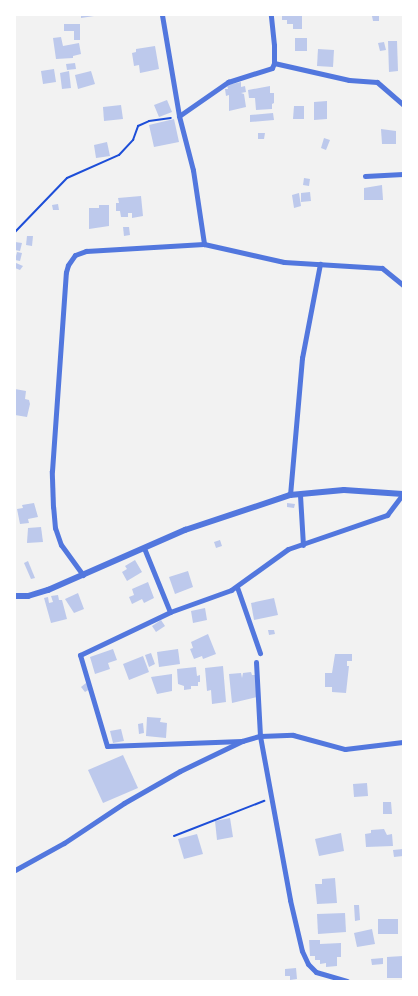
<!DOCTYPE html>
<style>
body{margin:0}
#map{position:relative;width:418px;height:996px;overflow:hidden;background:#f2f2f2;font-family:Manrope,sans-serif}
div>[style]{position:absolute}
.building>*{inset:0;background:#bdc9ec}
.path>*{height:2px;margin:-1px;padding:0 1px;transform-origin:1px;border-radius:1px;background:#1d4ed8}
.minor>*{height:5px;margin:-2.5px;padding:0 2.5px;transform-origin:2.5px;border-radius:2.5px;background:#5277de}
.tertiary>*{height:6px;margin:-3px;padding:0 3px;transform-origin:3px;border-radius:3px;background:#5277de}
span{translate:-50% -50%;white-space:nowrap;text-align:center;line-height:1.15;-webkit-text-stroke:5px #fff;paint-order:stroke}
.frame{position:absolute;inset:0;border:16px solid #fff;pointer-events:none}
</style>
<div id="map">
<div class="building">
<div style="clip-path:polygon(81px 15px,94px 15px,94px 16px,81px 18px)"></div>
<div style="clip-path:polygon(282px 15px,302px 15px,302px 29px,293px 29px,293px 24px,287px 24px,287px 20px,282px 20px)"></div>
<div style="clip-path:polygon(379px 15px,379px 21px,373px 21px,372px 16px)"></div>
<div style="clip-path:polygon(64px 24px,80px 24px,80px 40px,74px 40px,74px 31px,64px 31px)"></div>
<div style="clip-path:polygon(61px 37px,63px 46px,79px 43px,81px 54px,73px 56px,73px 58px,56px 59px,53px 38px)"></div>
<div style="clip-path:polygon(295px 38px,307px 38px,307px 51px,295px 51px)"></div>
<div style="clip-path:polygon(388px 41px,397px 41px,398px 71px,389px 72px)"></div>
<div style="clip-path:polygon(384px 42px,386px 50px,380px 51px,378px 43px)"></div>
<div style="clip-path:polygon(155px 46px,159px 69px,140px 73px,139px 65px,134px 66px,132px 53px,136px 52px,136px 49px)"></div>
<div style="clip-path:polygon(318px 49px,334px 50px,333px 67px,317px 66px)"></div>
<div style="clip-path:polygon(75px 63px,76px 69px,67px 70px,66px 64px)"></div>
<div style="clip-path:polygon(54px 69px,56px 82px,43px 84px,41px 71px)"></div>
<div style="clip-path:polygon(69px 71px,71px 88px,62px 89px,60px 73px)"></div>
<div style="clip-path:polygon(91px 71px,95px 84px,78px 89px,75px 75px)"></div>
<div style="clip-path:polygon(241px 82px,241px 87px,245px 86px,246px 92px,241px 93px,244px 94px,246px 107px,229px 111px,229px 95px,226px 96px,225px 89px,228px 89px,227px 85px)"></div>
<div style="clip-path:polygon(270px 86px,270px 93px,274px 93px,274px 103px,272px 104px,272px 109px,256px 110px,255px 98px,249px 98px,248px 90px)"></div>
<div style="clip-path:polygon(167px 100px,172px 112px,159px 117px,154px 105px)"></div>
<div style="clip-path:polygon(327px 101px,327px 119px,314px 120px,314px 102px)"></div>
<div style="clip-path:polygon(121px 105px,123px 119px,104px 121px,103px 107px)"></div>
<div style="clip-path:polygon(294px 106px,304px 106px,304px 119px,293px 119px)"></div>
<div style="clip-path:polygon(273px 113px,274px 120px,250px 122px,250px 115px)"></div>
<div style="clip-path:polygon(174px 119px,179px 142px,154px 147px,149px 125px)"></div>
<div style="clip-path:polygon(381px 129px,396px 131px,396px 144px,382px 144px)"></div>
<div style="clip-path:polygon(258px 133px,265px 133px,264px 139px,258px 139px)"></div>
<div style="clip-path:polygon(324px 138px,330px 140px,326px 150px,321px 148px)"></div>
<div style="clip-path:polygon(107px 142px,110px 156px,96px 158px,94px 145px)"></div>
<div style="clip-path:polygon(304px 178px,310px 179px,309px 186px,303px 185px)"></div>
<div style="clip-path:polygon(382px 185px,383px 200px,364px 200px,364px 188px)"></div>
<div style="clip-path:polygon(310px 192px,311px 201px,301px 202px,301px 193px)"></div>
<div style="clip-path:polygon(299px 193px,301px 206px,294px 208px,292px 195px)"></div>
<div style="clip-path:polygon(141px 196px,143px 216px,132px 218px,132px 213px,128px 213px,128px 217px,121px 217px,120px 211px,116px 211px,116px 203px,119px 203px,118px 198px)"></div>
<div style="clip-path:polygon(58px 204px,59px 210px,53px 210px,52px 205px)"></div>
<div style="clip-path:polygon(99px 205px,109px 205px,109px 226px,89px 229px,89px 208px,99px 208px)"></div>
<div style="clip-path:polygon(123px 227px,129px 227px,130px 235px,124px 236px)"></div>
<div style="clip-path:polygon(27px 236px,33px 236px,32px 246px,26px 245px)"></div>
<div style="clip-path:polygon(15px 242px,22px 243px,20px 251px,15px 250px)"></div>
<div style="clip-path:polygon(17px 252px,22px 253px,20px 261px,15px 260px)"></div>
<div style="clip-path:polygon(16px 263px,23px 266px,20px 270px,15px 268px)"></div>
<div style="clip-path:polygon(15px 389px,26px 391px,25px 399px,29px 400px,30px 404px,27px 417px,15px 415px)"></div>
<div style="clip-path:polygon(34px 503px,38px 517px,28px 519px,29px 523px,20px 524px,17px 509px,23px 508px,22px 505px)"></div>
<div style="clip-path:polygon(287px 503px,295px 504px,294px 508px,287px 507px)"></div>
<div style="clip-path:polygon(41px 527px,43px 542px,27px 543px,28px 528px)"></div>
<div style="clip-path:polygon(220px 540px,222px 546px,216px 548px,214px 542px)"></div>
<div style="clip-path:polygon(135px 560px,142px 572px,127px 581px,122px 572px,127px 569px,125px 566px)"></div>
<div style="clip-path:polygon(28px 561px,35px 578px,31px 579px,24px 563px)"></div>
<div style="clip-path:polygon(188px 571px,193px 587px,175px 594px,169px 577px)"></div>
<div style="clip-path:polygon(148px 582px,154px 598px,144px 603px,142px 599px,132px 604px,129px 597px,134px 595px,132px 589px)"></div>
<div style="clip-path:polygon(78px 593px,84px 609px,74px 613px,65px 599px)"></div>
<div style="clip-path:polygon(58px 595px,59px 600px,62px 600px,67px 619px,51px 623px,44px 598px,48px 597px,49px 603px,53px 602px,51px 596px)"></div>
<div style="clip-path:polygon(274px 598px,278px 615px,254px 620px,251px 603px)"></div>
<div style="clip-path:polygon(205px 608px,207px 620px,193px 623px,191px 611px)"></div>
<div style="clip-path:polygon(161px 620px,165px 626px,156px 632px,152px 626px)"></div>
<div style="clip-path:polygon(268px 630px,274px 630px,275px 634px,269px 635px)"></div>
<div style="clip-path:polygon(208px 634px,216px 654px,203px 659px,202px 656px,194px 659px,190px 649px,193px 648px,191px 642px)"></div>
<div style="clip-path:polygon(113px 649px,117px 660px,108px 663px,110px 669px,95px 674px,90px 657px)"></div>
<div style="clip-path:polygon(178px 649px,180px 664px,159px 667px,157px 652px)"></div>
<div style="clip-path:polygon(151px 653px,155px 664px,149px 667px,145px 655px)"></div>
<div style="clip-path:polygon(335px 654px,352px 654px,352px 661px,347px 661px,347px 666px,349px 666px,346px 693px,332px 692px,332px 687px,325px 687px,325px 673px,332px 673px)"></div>
<div style="clip-path:polygon(143px 656px,149px 672px,129px 680px,123px 664px)"></div>
<div style="clip-path:polygon(223px 666px,226px 702px,212px 704px,211px 690px,207px 691px,205px 668px)"></div>
<div style="clip-path:polygon(196px 667px,197px 676px,200px 675px,200px 682px,198px 682px,198px 686px,191px 686px,191px 689px,184px 690px,184px 686px,178px 684px,177px 669px)"></div>
<div style="clip-path:polygon(251px 672px,252px 675px,257px 675px,257px 697px,232px 703px,229px 674px,241px 673px,242px 678px,243px 673px)"></div>
<div style="clip-path:polygon(172px 674px,172px 691px,157px 694px,151px 677px)"></div>
<div style="clip-path:polygon(86px 683px,90px 689px,85px 692px,81px 687px)"></div>
<div style="clip-path:polygon(147px 717px,161px 718px,160px 722px,167px 723px,166px 738px,146px 736px)"></div>
<div style="clip-path:polygon(143px 723px,144px 733px,139px 734px,138px 724px)"></div>
<div style="clip-path:polygon(121px 729px,124px 741px,113px 743px,110px 731px)"></div>
<div style="clip-path:polygon(123px 755px,138px 788px,103px 803px,88px 770px)"></div>
<div style="clip-path:polygon(367px 783px,368px 796px,354px 797px,353px 784px)"></div>
<div style="clip-path:polygon(383px 802px,391px 802px,392px 814px,383px 814px)"></div>
<div style="clip-path:polygon(230px 818px,233px 837px,217px 840px,215px 821px)"></div>
<div style="clip-path:polygon(384px 829px,387px 835px,392px 834px,393px 846px,366px 847px,365px 834px,371px 833px,371px 830px)"></div>
<div style="clip-path:polygon(341px 833px,344px 851px,319px 856px,315px 839px)"></div>
<div style="clip-path:polygon(197px 834px,203px 854px,184px 859px,178px 839px)"></div>
<div style="clip-path:polygon(403px 849px,403px 856px,394px 857px,393px 850px)"></div>
<div style="clip-path:polygon(335px 878px,337px 903px,317px 904px,315px 884px,322px 884px,322px 879px)"></div>
<div style="clip-path:polygon(354px 905px,359px 905px,360px 920px,355px 921px)"></div>
<div style="clip-path:polygon(345px 913px,346px 932px,318px 934px,317px 914px)"></div>
<div style="clip-path:polygon(378px 919px,398px 919px,398px 934px,378px 934px)"></div>
<div style="clip-path:polygon(372px 929px,375px 944px,357px 947px,354px 933px)"></div>
<div style="clip-path:polygon(309px 940px,320px 940px,320px 944px,341px 943px,341px 957px,337px 957px,337px 966px,326px 967px,326px 963px,320px 964px,320px 960px,315px 960px,315px 956px,310px 956px)"></div>
<div style="clip-path:polygon(403px 956px,403px 978px,387px 978px,387px 957px)"></div>
<div style="clip-path:polygon(383px 958px,383px 964px,372px 965px,371px 959px)"></div>
<div style="clip-path:polygon(296px 968px,297px 979px,290px 980px,290px 976px,285px 976px,285px 969px)"></div>
</div>
<div class="path">
<div style="left:15px;top:232px;width:75px;rotate:-46.1deg"></div>
<div style="left:67px;top:178px;width:57px;rotate:-23.9deg"></div>
<div style="left:119px;top:155px;width:21px;rotate:-47deg"></div>
<div style="left:133px;top:140px;width:15px;rotate:-70deg"></div>
<div style="left:138px;top:126px;width:12px;rotate:-24deg"></div>
<div style="left:149px;top:121px;width:22px;rotate:-8deg"></div>
<div style="left:174px;top:836px;width:97px;rotate:-21.3deg"></div>
</div>
<div class="minor">
<div style="left:162px;top:15px;width:102px;rotate:80.4deg"></div>
<div style="left:179px;top:116px;width:56px;rotate:75.5deg"></div>
<div style="left:193px;top:170px;width:75px;rotate:81.5deg"></div>
<div style="left:274px;top:63px;width:77px;rotate:12.8deg"></div>
<div style="left:349px;top:80px;width:28px;rotate:4deg"></div>
<div style="left:377px;top:82px;width:35px;rotate:41deg"></div>
<div style="left:179px;top:116px;width:60px;rotate:-34.8deg"></div>
<div style="left:228px;top:82px;width:46px;rotate:-17.7deg"></div>
<div style="left:272px;top:68px;width:5px;rotate:-68deg"></div>
<div style="left:274px;top:63px;width:18px;rotate:-90deg"></div>
<div style="left:274px;top:45px;width:30px;rotate:-96deg"></div>
<div style="left:365px;top:176px;width:38px;rotate:-3deg"></div>
<div style="left:290px;top:495px;width:138px;rotate:-85deg"></div>
<div style="left:302px;top:358px;width:96px;rotate:-79.2deg"></div>
<div style="left:300px;top:495px;width:50px;rotate:86.6deg"></div>
<div style="left:144px;top:548px;width:69px;rotate:67.9deg"></div>
<div style="left:83px;top:575px;width:37px;rotate:-126deg"></div>
<div style="left:61px;top:545px;width:18px;rotate:-109deg"></div>
<div style="left:55px;top:528px;width:21px;rotate:-95deg"></div>
<div style="left:53px;top:507px;width:36px;rotate:-92deg"></div>
<div style="left:52px;top:471px;width:199px;rotate:-86deg"></div>
<div style="left:66px;top:272px;width:7px;rotate:-74deg"></div>
<div style="left:68px;top:265px;width:12px;rotate:-55deg"></div>
<div style="left:75px;top:255px;width:12px;rotate:-20deg"></div>
<div style="left:86px;top:251px;width:118px;rotate:-3.4deg"></div>
<div style="left:204px;top:244px;width:82px;rotate:12.7deg"></div>
<div style="left:284px;top:262px;width:98px;rotate:3.5deg"></div>
<div style="left:382px;top:268px;width:27px;rotate:39deg"></div>
<div style="left:237px;top:587px;width:70px;rotate:70.8deg"></div>
<div style="left:256px;top:662px;width:74px;rotate:86.9deg"></div>
<div style="left:260px;top:736px;width:167px;rotate:79.6deg"></div>
<div style="left:290px;top:900px;width:52px;rotate:76.8deg"></div>
<div style="left:302px;top:951px;width:14px;rotate:65deg"></div>
<div style="left:308px;top:964px;width:11px;rotate:45deg"></div>
<div style="left:316px;top:972px;width:32px;rotate:16deg"></div>
<div style="left:242px;top:741px;width:135px;rotate:177.9deg"></div>
<div style="left:107px;top:746px;width:95px;rotate:-106.5deg"></div>
<div style="left:80px;top:655px;width:100px;rotate:-25.5deg"></div>
<div style="left:170px;top:612px;width:65px;rotate:-19.8deg"></div>
<div style="left:231px;top:590px;width:70px;rotate:-35.7deg"></div>
<div style="left:288px;top:549px;width:105px;rotate:-19deg"></div>
<div style="left:387px;top:515px;width:26px;rotate:-53deg"></div>
<div style="left:15px;top:870px;width:56px;rotate:-28.9deg"></div>
<div style="left:64px;top:843px;width:72px;rotate:-33.7deg"></div>
<div style="left:124px;top:803px;width:64px;rotate:-29.7deg"></div>
<div style="left:180px;top:771px;width:69px;rotate:-25.8deg"></div>
<div style="left:242px;top:741px;width:19px;rotate:-16deg"></div>
<div style="left:260px;top:736px;width:33px;rotate:-2deg"></div>
<div style="left:293px;top:735px;width:54px;rotate:15.1deg"></div>
<div style="left:345px;top:749px;width:58px;rotate:-6.9deg"></div>
</div>
<div class="tertiary">
<div style="left:15px;top:596px;width:13px"></div>
<div style="left:28px;top:596px;width:21px;rotate:-17deg"></div>
<div style="left:48px;top:590px;width:150px;rotate:-23.7deg"></div>
<div style="left:185px;top:530px;width:111px;rotate:-18.4deg"></div>
<div style="left:290px;top:495px;width:54px;rotate:-5.3deg"></div>
<div style="left:344px;top:490px;width:59px;rotate:3.9deg"></div>
</div>
<div class="frame"></div>
</div>
